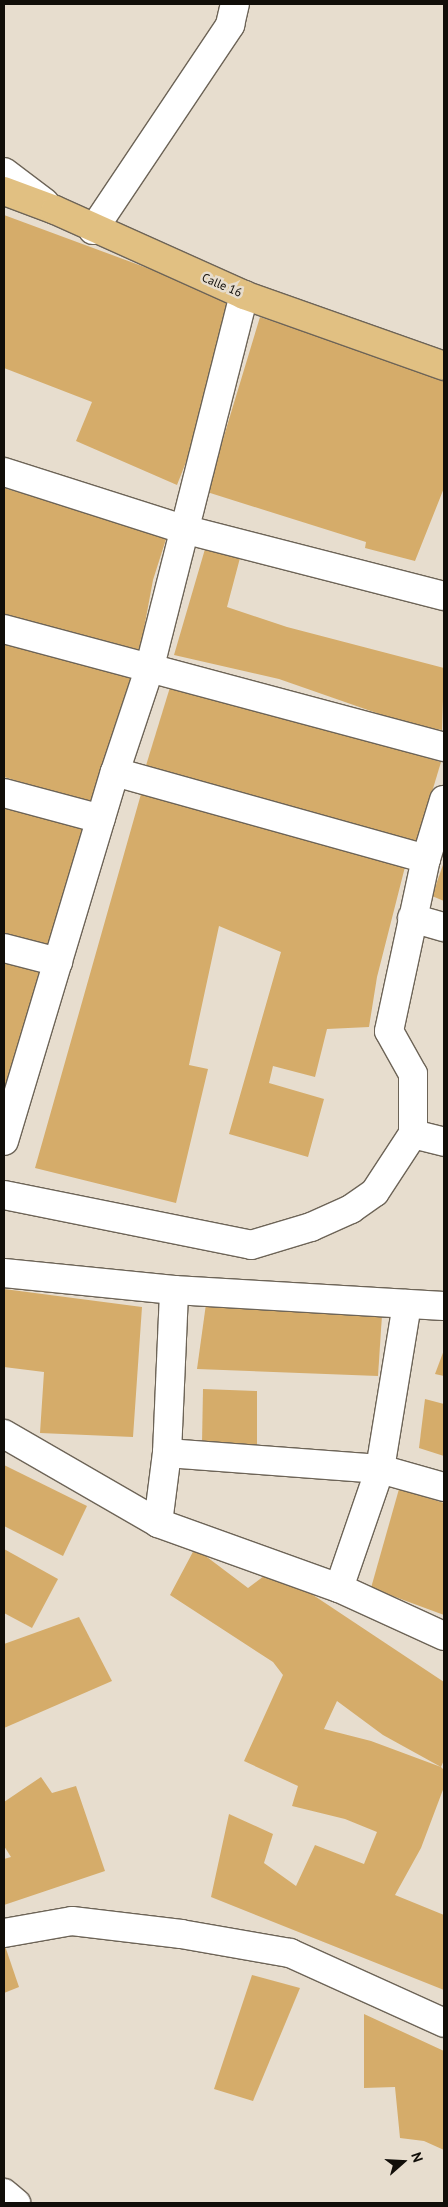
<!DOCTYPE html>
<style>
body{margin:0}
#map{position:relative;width:448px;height:2207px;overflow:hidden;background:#e7ddce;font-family:"PT Sans",sans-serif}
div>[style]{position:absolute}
.building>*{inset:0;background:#d5ac6a}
.roads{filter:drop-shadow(1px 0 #6d6457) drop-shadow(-1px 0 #6d6457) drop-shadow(0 1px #6d6457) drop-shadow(0 -1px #6d6457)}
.minor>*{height:28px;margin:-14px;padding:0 14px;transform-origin:14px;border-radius:14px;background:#fff}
.major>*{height:28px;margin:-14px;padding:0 14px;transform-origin:14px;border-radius:14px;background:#e1c082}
span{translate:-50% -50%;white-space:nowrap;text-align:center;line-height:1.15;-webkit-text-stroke:5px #e7ddce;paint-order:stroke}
.street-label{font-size:12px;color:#110e09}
.frame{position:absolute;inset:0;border:5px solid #110e09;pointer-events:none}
.north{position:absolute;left:378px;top:2137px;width:50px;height:50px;-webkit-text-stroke:4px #e7ddce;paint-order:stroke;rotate:71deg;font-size:14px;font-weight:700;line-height:20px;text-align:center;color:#110e09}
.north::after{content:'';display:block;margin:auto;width:18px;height:22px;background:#110e09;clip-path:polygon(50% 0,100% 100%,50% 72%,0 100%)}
</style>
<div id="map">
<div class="building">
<div style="clip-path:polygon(4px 215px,231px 299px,204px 416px,177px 485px,76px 441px,92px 402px,4px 368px)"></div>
<div style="clip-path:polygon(260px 317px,444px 378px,444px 488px,415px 561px,365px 548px,366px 542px,207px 492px)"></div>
<div style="clip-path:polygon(4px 488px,167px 536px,153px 580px,140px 650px,4px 614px)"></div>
<div style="clip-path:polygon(205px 549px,240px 558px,227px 607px,287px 627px,444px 668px,442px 730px,408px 724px,279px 679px,174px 655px)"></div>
<div style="clip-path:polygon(4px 636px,134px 675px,98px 805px,4px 777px)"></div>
<div style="clip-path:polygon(171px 684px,441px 762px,416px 845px,144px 772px)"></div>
<div style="clip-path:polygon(143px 787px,407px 859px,377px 977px,369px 1027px,327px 1029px,315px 1077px,273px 1066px,269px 1083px,324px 1099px,308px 1157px,229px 1134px,281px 952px,219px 926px,189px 1065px,208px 1069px,176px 1203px,35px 1168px)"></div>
<div style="clip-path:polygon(4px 804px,86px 826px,54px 951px,4px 939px)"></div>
<div style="clip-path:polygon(444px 862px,444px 901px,432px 896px)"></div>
<div style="clip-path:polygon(4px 961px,46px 972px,4px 1111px)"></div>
<div style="clip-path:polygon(4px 1289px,142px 1307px,133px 1437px,40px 1433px,44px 1372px,4px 1367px)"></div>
<div style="clip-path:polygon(206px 1304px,382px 1315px,378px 1376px,197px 1369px)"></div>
<div style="clip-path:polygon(444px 1350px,444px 1376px,435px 1374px)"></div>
<div style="clip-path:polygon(203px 1389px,257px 1391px,257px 1450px,202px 1444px)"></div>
<div style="clip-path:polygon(425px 1399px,444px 1404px,444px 1456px,419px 1448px)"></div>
<div style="clip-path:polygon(4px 1465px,87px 1506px,63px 1556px,4px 1526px)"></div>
<div style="clip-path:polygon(399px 1489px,444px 1503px,444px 1615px,371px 1588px)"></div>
<div style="clip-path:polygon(evenodd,195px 1548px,248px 1588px,264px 1576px,301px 1587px,444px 1682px,444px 1760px,441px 1767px,444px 1770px,444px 1787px,421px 1848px,395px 1895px,444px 1915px,444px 1990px,211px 1897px,229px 1814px,273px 1834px,264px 1863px,296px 1886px,315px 1845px,364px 1864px,377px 1832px,345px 1819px,292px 1806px,298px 1786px,244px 1761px,283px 1675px,273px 1662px,170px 1595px,195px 1548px,337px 1701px,383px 1735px,441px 1767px,371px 1741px,324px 1729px,337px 1701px)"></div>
<div style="clip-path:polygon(4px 1549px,58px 1579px,32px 1628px,4px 1613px)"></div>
<div style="clip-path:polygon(79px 1617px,112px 1681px,4px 1728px,4px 1644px)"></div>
<div style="clip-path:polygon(41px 1777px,52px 1793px,76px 1786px,105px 1871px,4px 1905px,4px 1859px,11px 1857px,4px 1846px,4px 1802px)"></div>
<div style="clip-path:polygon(4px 1943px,19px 1987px,4px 1993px)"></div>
<div style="clip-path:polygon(252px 1975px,300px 1988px,253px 2101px,214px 2089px)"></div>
<div style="clip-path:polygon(364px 2014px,444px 2051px,444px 2150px,424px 2141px,400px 2138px,395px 2087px,364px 2088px)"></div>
</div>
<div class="roads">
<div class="minor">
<div style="left:4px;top:172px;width:51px;rotate:37.1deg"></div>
<div style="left:93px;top:230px;width:247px;rotate:-56.2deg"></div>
<div style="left:230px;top:25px;width:22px;rotate:-77deg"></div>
<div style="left:4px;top:472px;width:188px;rotate:17.7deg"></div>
<div style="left:183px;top:529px;width:269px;rotate:14.4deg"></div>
<div style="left:4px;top:629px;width:456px;rotate:15deg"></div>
<div style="left:115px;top:772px;width:323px;rotate:15.6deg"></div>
<div style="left:4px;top:793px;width:100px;rotate:15deg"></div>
<div style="left:412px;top:918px;width:33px;rotate:16deg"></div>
<div style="left:4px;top:948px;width:56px;rotate:14.5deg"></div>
<div style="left:413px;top:1134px;width:32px;rotate:14deg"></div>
<div style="left:4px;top:1141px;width:385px;rotate:-73.3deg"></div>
<div style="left:115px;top:772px;width:108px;rotate:-71.6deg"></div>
<div style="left:149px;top:670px;width:387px;rotate:-75.8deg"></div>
<div style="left:4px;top:1195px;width:252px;rotate:11.4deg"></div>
<div style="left:251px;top:1245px;width:63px;rotate:-16.7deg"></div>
<div style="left:311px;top:1227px;width:44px;rotate:-24.2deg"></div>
<div style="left:351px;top:1209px;width:29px;rotate:-35deg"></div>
<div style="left:375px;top:1192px;width:69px;rotate:-56.8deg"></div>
<div style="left:413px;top:1134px;width:60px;rotate:-90deg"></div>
<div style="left:413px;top:1074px;width:49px;rotate:-119.2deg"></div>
<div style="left:389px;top:1031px;width:176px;rotate:-77.9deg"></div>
<div style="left:426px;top:859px;width:62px;rotate:-73deg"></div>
<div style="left:4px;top:1273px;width:171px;rotate:5.7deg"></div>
<div style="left:174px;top:1290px;width:270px;rotate:3.4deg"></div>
<div style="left:4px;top:1434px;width:178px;rotate:30deg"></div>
<div style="left:158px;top:1523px;width:192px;rotate:19.8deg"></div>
<div style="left:339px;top:1588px;width:115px;rotate:24.6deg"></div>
<div style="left:167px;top:1453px;width:214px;rotate:4.3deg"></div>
<div style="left:380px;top:1469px;width:66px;rotate:15.7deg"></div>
<div style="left:158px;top:1523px;width:71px;rotate:-82.7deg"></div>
<div style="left:167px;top:1453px;width:163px;rotate:-87.5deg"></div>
<div style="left:339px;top:1588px;width:126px;rotate:-71deg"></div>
<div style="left:380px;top:1469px;width:167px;rotate:-80.7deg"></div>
<div style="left:4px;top:1933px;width:69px;rotate:-10deg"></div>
<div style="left:72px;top:1921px;width:110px;rotate:6.8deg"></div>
<div style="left:181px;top:1934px;width:111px;rotate:9.9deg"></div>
<div style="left:290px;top:1953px;width:169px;rotate:24.4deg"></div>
<div style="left:4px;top:2193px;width:16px;rotate:40deg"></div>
</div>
<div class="major">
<div style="left:4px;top:191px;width:54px;rotate:20.4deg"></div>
<div style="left:55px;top:210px;width:207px;rotate:24.2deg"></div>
<div style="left:244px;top:295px;width:212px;rotate:19.5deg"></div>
</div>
</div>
<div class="street-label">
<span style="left:222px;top:285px;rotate:23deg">Calle 16</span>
</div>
<div class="frame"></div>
<div class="north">N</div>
</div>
